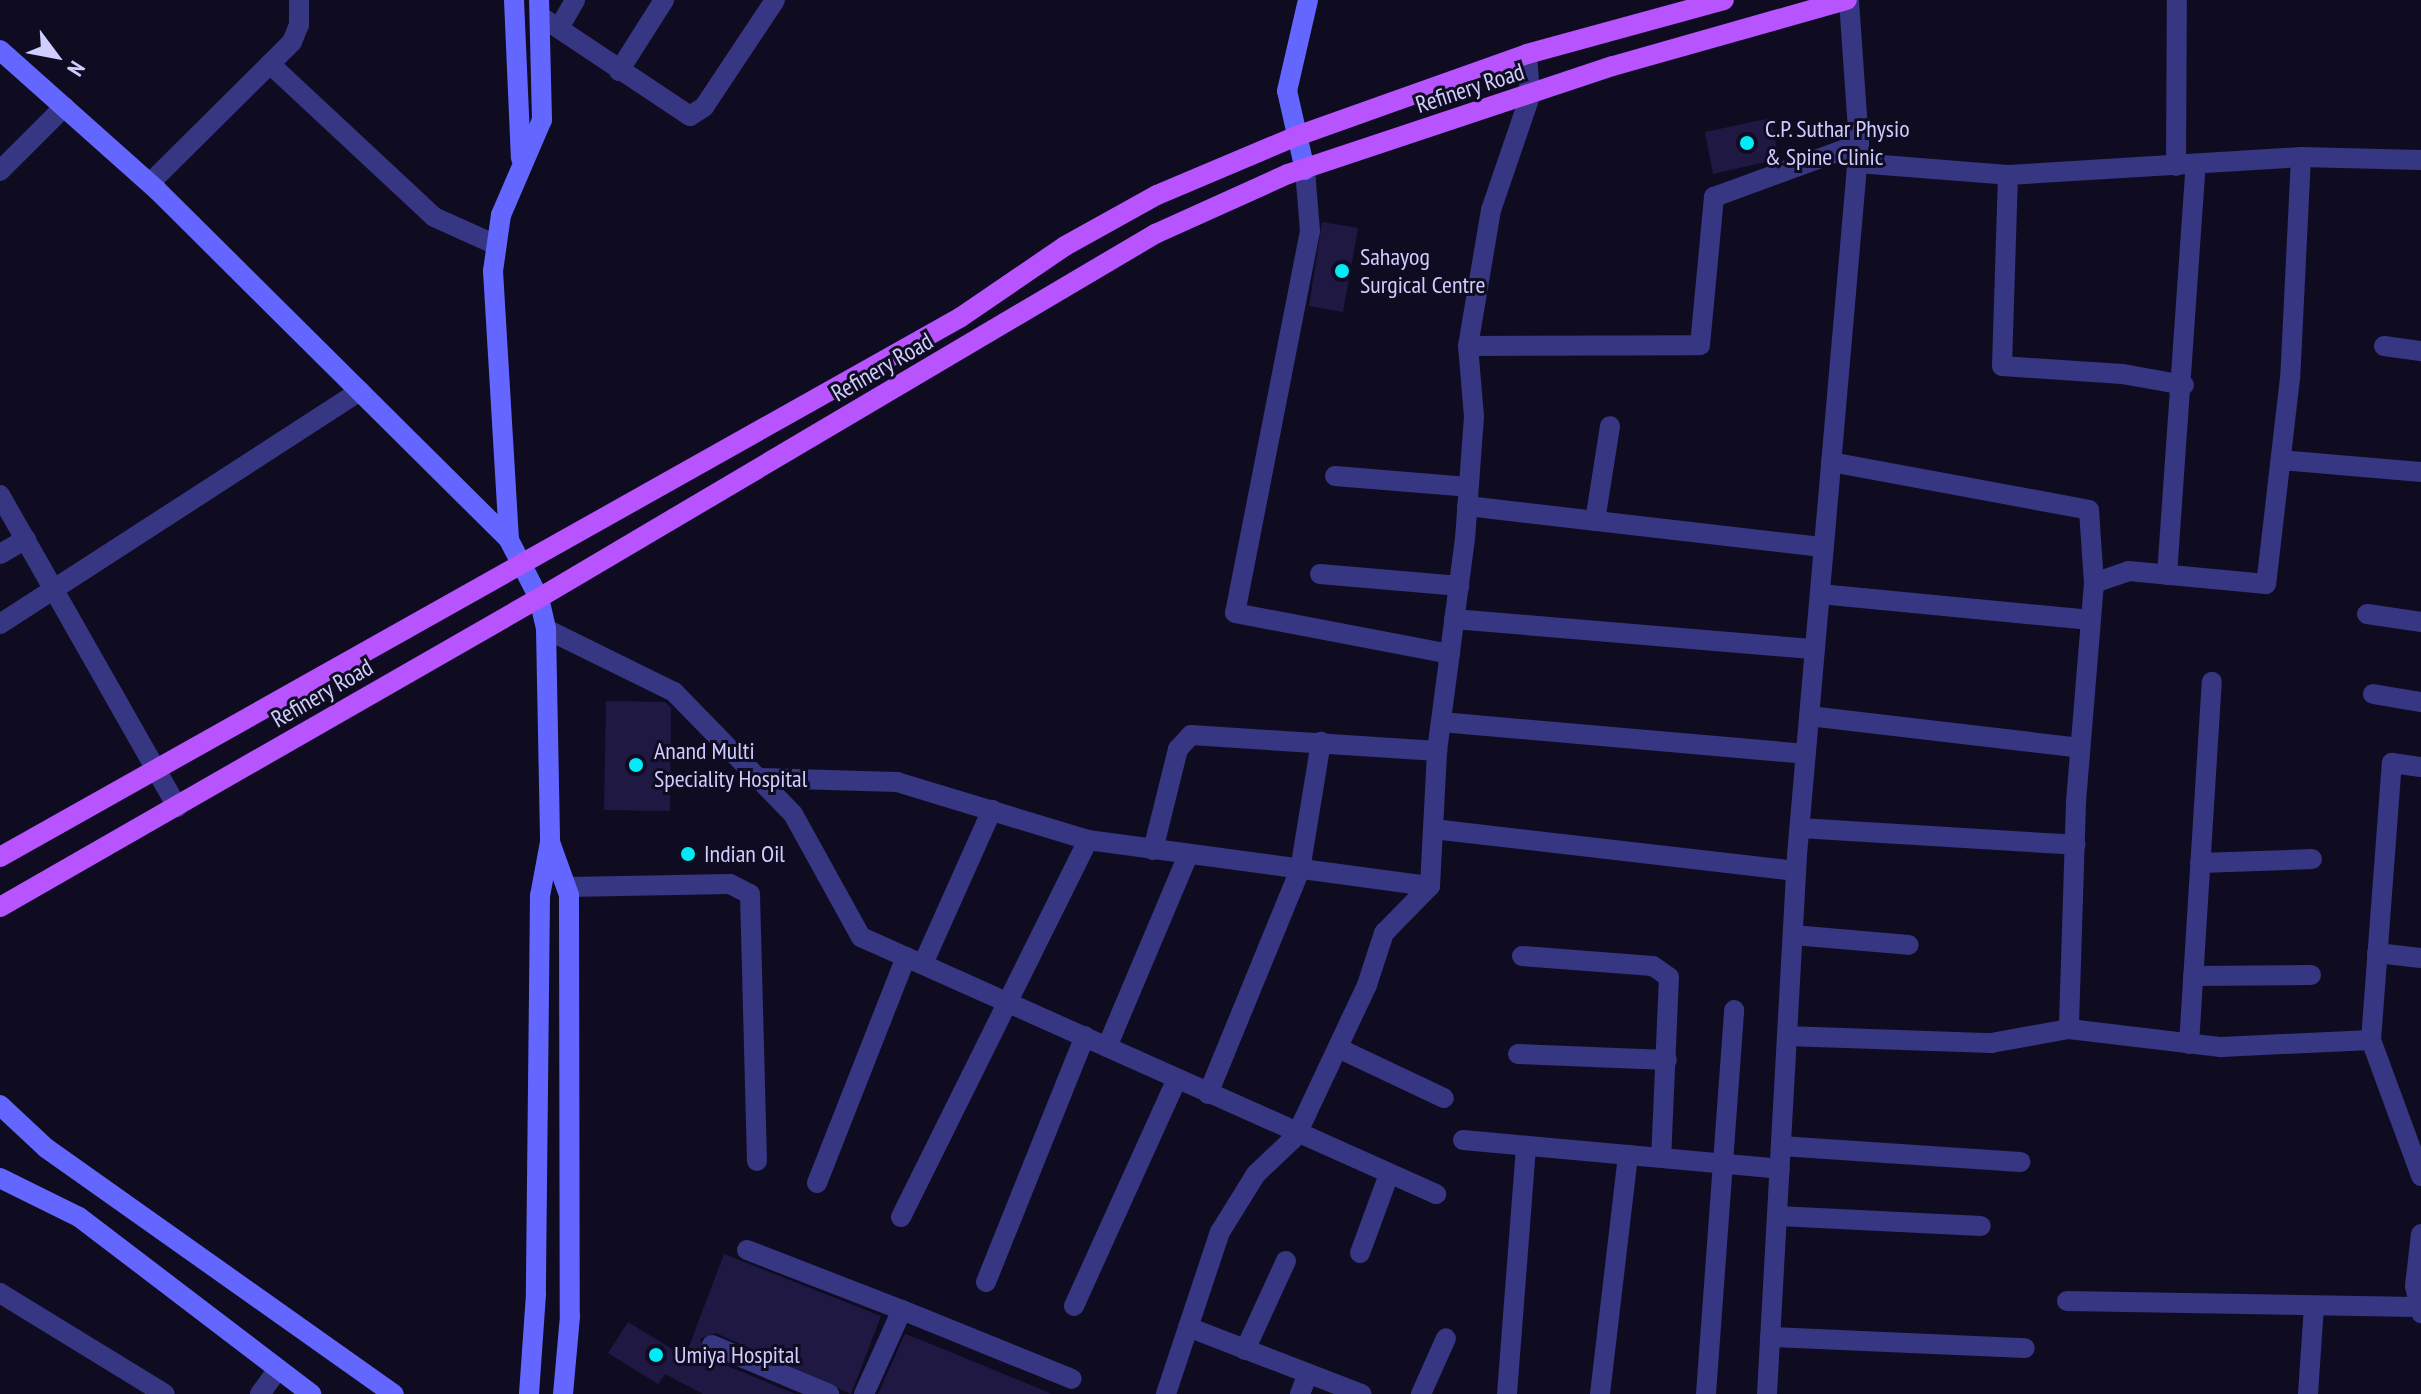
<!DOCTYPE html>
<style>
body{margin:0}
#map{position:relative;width:2421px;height:1394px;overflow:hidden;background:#0f0c21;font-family:"PT Sans Narrow",sans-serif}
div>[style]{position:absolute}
.building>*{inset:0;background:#1f1843}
.street>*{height:20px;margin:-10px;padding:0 10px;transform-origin:10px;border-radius:10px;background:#363682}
.secondary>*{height:20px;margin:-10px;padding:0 10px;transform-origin:10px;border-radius:10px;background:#6467ff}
.primary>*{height:20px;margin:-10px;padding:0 10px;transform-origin:10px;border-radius:10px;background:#b754ff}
.dots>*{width:22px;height:22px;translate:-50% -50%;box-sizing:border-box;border:4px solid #0f0c21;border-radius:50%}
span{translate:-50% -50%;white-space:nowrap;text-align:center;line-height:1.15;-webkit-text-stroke:6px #0f0c21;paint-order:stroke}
.street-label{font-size:24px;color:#d0cdff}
.poi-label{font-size:24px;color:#d0cdff}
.left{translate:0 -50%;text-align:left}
.north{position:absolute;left:16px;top:16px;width:80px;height:80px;-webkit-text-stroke:6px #0f0c21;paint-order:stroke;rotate:122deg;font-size:22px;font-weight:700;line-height:32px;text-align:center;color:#d0cdff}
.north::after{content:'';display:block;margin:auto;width:28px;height:36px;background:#d0cdff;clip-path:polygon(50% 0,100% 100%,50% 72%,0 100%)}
</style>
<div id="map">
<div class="building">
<div style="clip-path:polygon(1771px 118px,1779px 159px,1713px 174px,1705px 132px)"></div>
<div style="clip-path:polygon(1322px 222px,1358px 228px,1343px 312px,1309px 306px)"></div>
<div style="clip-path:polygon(606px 701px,665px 702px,671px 708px,670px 811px,604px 810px)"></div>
<div style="clip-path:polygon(724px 1254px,881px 1316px,851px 1394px,716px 1333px,700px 1339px,706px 1357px,795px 1394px,703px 1394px,665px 1374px,658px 1384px,608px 1353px,628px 1322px,685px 1357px)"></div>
<div style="clip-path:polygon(905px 1334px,936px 1346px,1052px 1394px,878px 1394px)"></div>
</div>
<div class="street">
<div style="left:540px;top:16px;width:180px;rotate:33.7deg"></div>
<div style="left:690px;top:116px;width:17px;rotate:-33deg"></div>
<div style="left:704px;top:107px;width:128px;rotate:-56.4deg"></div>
<div style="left:559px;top:28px;width:32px;rotate:-60deg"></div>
<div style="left:270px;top:64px;width:224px;rotate:43deg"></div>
<div style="left:434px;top:217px;width:68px;rotate:24.3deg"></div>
<div style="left:619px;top:71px;width:84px;rotate:-57.6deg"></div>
<div style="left:2301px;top:157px;width:221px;rotate:92.8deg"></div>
<div style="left:2290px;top:378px;width:207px;rotate:96.6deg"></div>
<div style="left:2266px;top:584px;width:138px;rotate:-174.6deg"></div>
<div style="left:2129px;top:571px;width:37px;rotate:161deg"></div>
<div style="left:2094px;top:583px;width:220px;rotate:94.7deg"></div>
<div style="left:2076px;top:802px;width:227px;rotate:91.8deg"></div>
<div style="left:2069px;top:1029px;width:153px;rotate:6.8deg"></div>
<div style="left:2221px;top:1047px;width:150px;rotate:-2.7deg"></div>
<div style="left:2371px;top:1040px;width:145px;rotate:69.8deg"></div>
<div style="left:1857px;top:163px;width:151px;rotate:4.5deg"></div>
<div style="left:2176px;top:166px;width:166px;rotate:-89.7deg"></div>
<div style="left:1305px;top:170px;width:61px;rotate:85.3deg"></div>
<div style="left:1310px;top:231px;width:389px;rotate:101.1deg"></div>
<div style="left:1235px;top:613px;width:219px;rotate:10.8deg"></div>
<div style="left:0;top:171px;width:91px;rotate:-45deg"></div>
<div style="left:150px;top:183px;width:200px;rotate:-44.8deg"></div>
<div style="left:292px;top:42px;width:18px;rotate:-68deg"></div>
<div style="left:299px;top:25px;width:25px;rotate:-90deg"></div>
<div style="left:1468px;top:346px;width:232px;rotate:-0.2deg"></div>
<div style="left:1700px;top:345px;width:149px;rotate:-84.6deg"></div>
<div style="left:1714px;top:197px;width:154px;rotate:-20.1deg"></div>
<div style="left:2384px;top:346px;width:37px;rotate:8deg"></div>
<div style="left:2184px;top:385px;width:63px;rotate:-169.9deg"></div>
<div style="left:2122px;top:374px;width:120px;rotate:-176.2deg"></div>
<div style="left:2002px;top:366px;width:191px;rotate:-88.2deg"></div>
<div style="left:2008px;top:175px;width:294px;rotate:-3.5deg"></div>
<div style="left:2301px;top:157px;width:120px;rotate:1.4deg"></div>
<div style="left:2281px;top:460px;width:141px;rotate:4.9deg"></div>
<div style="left:1831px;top:462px;width:262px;rotate:10.5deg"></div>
<div style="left:2089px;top:510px;width:73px;rotate:86.1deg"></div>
<div style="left:1335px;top:476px;width:133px;rotate:4.7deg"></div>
<div style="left:0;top:495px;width:359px;rotate:60.4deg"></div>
<div style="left:1467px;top:506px;width:359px;rotate:6.6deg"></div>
<div style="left:1595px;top:521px;width:96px;rotate:-81deg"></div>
<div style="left:0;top:554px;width:30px;rotate:-30deg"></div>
<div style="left:1320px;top:574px;width:140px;rotate:4.9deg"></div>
<div style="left:2167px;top:575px;width:411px;rotate:-86deg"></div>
<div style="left:1820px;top:594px;width:272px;rotate:5.5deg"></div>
<div style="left:2367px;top:614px;width:55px;rotate:8.4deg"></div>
<div style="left:1454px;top:619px;width:362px;rotate:4.8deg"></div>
<div style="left:0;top:624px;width:429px;rotate:-32.9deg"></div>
<div style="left:546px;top:629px;width:143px;rotate:26.2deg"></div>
<div style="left:674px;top:692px;width:170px;rotate:45.7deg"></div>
<div style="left:793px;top:814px;width:141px;rotate:61.1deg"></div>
<div style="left:861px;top:937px;width:630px;rotate:24.08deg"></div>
<div style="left:2373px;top:694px;width:49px;rotate:9.5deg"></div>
<div style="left:1809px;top:716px;width:273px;rotate:6.7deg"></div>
<div style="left:1441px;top:722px;width:366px;rotate:5deg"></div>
<div style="left:758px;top:778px;width:139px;rotate:1.6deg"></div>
<div style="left:897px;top:782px;width:200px;rotate:16.9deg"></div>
<div style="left:1088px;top:840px;width:345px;rotate:7.7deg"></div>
<div style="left:1800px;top:828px;width:276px;rotate:3.5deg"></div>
<div style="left:1433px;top:829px;width:365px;rotate:6.6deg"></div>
<div style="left:1153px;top:850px;width:104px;rotate:-76.1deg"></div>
<div style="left:1178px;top:749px;width:19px;rotate:-47deg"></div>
<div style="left:1191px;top:735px;width:247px;rotate:3.7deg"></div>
<div style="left:2200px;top:863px;width:112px;rotate:-2deg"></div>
<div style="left:568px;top:887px;width:162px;rotate:-1.1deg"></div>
<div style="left:730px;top:884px;width:22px;rotate:27deg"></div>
<div style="left:750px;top:894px;width:267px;rotate:88.5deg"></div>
<div style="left:1793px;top:935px;width:116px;rotate:4.9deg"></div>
<div style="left:2377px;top:953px;width:44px;rotate:6.5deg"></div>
<div style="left:1522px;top:956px;width:131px;rotate:4.4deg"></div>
<div style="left:1653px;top:966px;width:19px;rotate:35deg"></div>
<div style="left:1669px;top:977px;width:181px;rotate:92.5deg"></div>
<div style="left:923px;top:964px;width:169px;rotate:-65.9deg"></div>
<div style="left:2193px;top:976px;width:118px;rotate:-0.5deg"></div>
<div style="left:1787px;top:1036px;width:204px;rotate:2deg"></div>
<div style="left:1991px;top:1043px;width:79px;rotate:-10.2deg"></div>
<div style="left:2371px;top:1040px;width:278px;rotate:-85.7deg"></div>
<div style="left:2392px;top:763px;width:29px;rotate:8deg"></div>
<div style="left:2189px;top:1044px;width:363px;rotate:-86.4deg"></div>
<div style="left:1107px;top:1047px;width:208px;rotate:-67.1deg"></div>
<div style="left:1338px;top:1048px;width:117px;rotate:25.3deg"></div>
<div style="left:1518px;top:1054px;width:149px;rotate:2.3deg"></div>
<div style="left:1208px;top:1094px;width:242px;rotate:-67.7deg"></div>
<div style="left:1300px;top:870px;width:130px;rotate:-80.7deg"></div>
<div style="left:1463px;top:1140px;width:318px;rotate:5.2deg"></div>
<div style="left:1781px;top:1146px;width:240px;rotate:3.8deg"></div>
<div style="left:817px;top:1183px;width:243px;rotate:-68.5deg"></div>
<div style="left:1777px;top:1216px;width:204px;rotate:2.8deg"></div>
<div style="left:901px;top:1217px;width:421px;rotate:-63.6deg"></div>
<div style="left:2421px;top:1234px;width:52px;rotate:96.6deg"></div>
<div style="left:2415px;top:1286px;width:28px;rotate:77deg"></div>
<div style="left:747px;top:1250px;width:166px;rotate:21.2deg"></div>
<div style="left:1360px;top:1253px;width:84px;rotate:-69.8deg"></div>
<div style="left:986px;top:1282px;width:265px;rotate:-68.1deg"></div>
<div style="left:0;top:1293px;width:193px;rotate:31.5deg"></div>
<div style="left:2067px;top:1301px;width:349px;rotate:1deg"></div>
<div style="left:1074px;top:1306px;width:249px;rotate:-65.6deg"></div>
<div style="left:1188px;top:1327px;width:186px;rotate:21.1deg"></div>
<div style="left:1770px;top:1337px;width:255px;rotate:2.5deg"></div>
<div style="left:712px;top:1345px;width:127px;rotate:22.7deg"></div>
<div style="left:1245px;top:1350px;width:98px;rotate:-65.3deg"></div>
<div style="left:260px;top:1394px;width:31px;rotate:-54deg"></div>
<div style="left:864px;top:1394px;width:92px;rotate:-65.7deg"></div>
<div style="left:902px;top:1310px;width:183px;rotate:22.1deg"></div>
<div style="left:1166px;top:1394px;width:171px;rotate:-71.6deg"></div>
<div style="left:1220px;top:1232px;width:68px;rotate:-58.2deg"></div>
<div style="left:1256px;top:1174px;width:55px;rotate:-43.5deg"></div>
<div style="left:1296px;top:1136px;width:167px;rotate:-64.8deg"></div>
<div style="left:1367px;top:985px;width:55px;rotate:-71.9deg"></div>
<div style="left:1384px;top:933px;width:66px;rotate:-45.6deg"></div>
<div style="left:1430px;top:886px;width:135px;rotate:-87deg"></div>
<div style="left:1437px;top:751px;width:214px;rotate:-82.5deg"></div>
<div style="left:1465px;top:539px;width:122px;rotate:-85.8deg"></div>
<div style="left:1474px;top:417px;width:71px;rotate:-94.8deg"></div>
<div style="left:1468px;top:346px;width:138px;rotate:-80.4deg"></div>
<div style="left:1491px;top:210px;width:120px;rotate:-71.1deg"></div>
<div style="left:1530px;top:96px;width:42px;rotate:-94.1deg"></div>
<div style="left:1300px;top:1394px;width:22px;rotate:-69deg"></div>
<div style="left:1421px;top:1394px;width:61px;rotate:-65.9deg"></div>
<div style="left:1507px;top:1394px;width:249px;rotate:-85.6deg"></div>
<div style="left:1600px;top:1394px;width:241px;rotate:-83.3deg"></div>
<div style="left:1706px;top:1394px;width:385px;rotate:-85.8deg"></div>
<div style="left:1767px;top:1394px;width:540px;rotate:-86.81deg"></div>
<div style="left:1797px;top:855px;width:714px;rotate:-85.02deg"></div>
<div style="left:1859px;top:144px;width:144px;rotate:-94deg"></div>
<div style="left:2308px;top:1394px;width:88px;rotate:-86.1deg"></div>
</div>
<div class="secondary">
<div style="left:514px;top:0;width:158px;rotate:87.5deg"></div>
<div style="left:0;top:50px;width:210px;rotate:41.7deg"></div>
<div style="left:157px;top:190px;width:496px;rotate:44.8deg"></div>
<div style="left:509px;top:540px;width:65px;rotate:62.7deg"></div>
<div style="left:539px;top:598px;width:32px;rotate:77deg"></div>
<div style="left:546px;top:629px;width:213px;rotate:88.9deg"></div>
<div style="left:550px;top:842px;width:55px;rotate:100.5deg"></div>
<div style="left:540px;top:896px;width:398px;rotate:90.6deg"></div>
<div style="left:536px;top:1294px;width:100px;rotate:94deg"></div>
<div style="left:1305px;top:170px;width:81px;rotate:-102.8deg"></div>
<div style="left:1287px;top:91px;width:93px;rotate:-77deg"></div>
<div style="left:509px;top:540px;width:269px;rotate:-93.4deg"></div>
<div style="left:493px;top:271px;width:57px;rotate:-81.9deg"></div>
<div style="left:501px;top:215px;width:103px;rotate:-66.7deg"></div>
<div style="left:542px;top:120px;width:120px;rotate:-91.4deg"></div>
<div style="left:550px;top:842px;width:56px;rotate:70.3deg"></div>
<div style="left:569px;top:895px;width:421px;rotate:89.9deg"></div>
<div style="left:570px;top:1316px;width:78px;rotate:95.1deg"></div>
<div style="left:0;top:1105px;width:63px;rotate:43.1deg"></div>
<div style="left:46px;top:1148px;width:426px;rotate:35.3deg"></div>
<div style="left:0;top:1178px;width:88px;rotate:26.3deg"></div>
<div style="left:79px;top:1217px;width:292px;rotate:37.3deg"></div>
</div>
<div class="primary">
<div style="left:0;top:857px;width:1102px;rotate:-29.33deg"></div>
<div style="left:961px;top:317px;width:126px;rotate:-34.3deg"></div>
<div style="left:1065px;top:246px;width:105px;rotate:-29deg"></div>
<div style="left:1157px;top:195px;width:152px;rotate:-22.9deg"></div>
<div style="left:1297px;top:136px;width:244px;rotate:-19.6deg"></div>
<div style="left:1527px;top:54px;width:204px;rotate:-15.3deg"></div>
<div style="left:0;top:907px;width:621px;rotate:-29.82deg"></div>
<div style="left:539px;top:598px;width:716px;rotate:-30.58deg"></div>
<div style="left:1155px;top:234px;width:146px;rotate:-24.3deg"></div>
<div style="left:1288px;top:174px;width:342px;rotate:-18.4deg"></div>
<div style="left:1613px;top:66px;width:243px;rotate:-15.8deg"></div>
</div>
<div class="dots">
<div style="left:1747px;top:143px;background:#00eaf8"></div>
<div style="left:1342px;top:271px;background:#00eaf8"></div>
<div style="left:636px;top:765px;background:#00eaf8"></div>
<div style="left:688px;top:854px;background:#00eaf8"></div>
<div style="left:656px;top:1355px;background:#00eaf8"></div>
</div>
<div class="street-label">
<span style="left:1470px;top:88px;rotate:-18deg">Refinery Road</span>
<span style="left:882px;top:367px;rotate:-30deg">Refinery Road</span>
<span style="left:322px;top:693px;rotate:-30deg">Refinery Road</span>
</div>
<div class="poi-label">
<span class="left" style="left:1765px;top:143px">C.P. Suthar Physio<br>&amp; Spine Clinic</span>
<span class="left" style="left:1360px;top:271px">Sahayog<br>Surgical Centre</span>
<span class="left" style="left:654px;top:765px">Anand Multi<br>Speciality Hospital</span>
<span class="left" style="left:704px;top:854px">Indian Oil</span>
<span class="left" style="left:674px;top:1355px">Umiya Hospital</span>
</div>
<div class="north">N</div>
</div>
